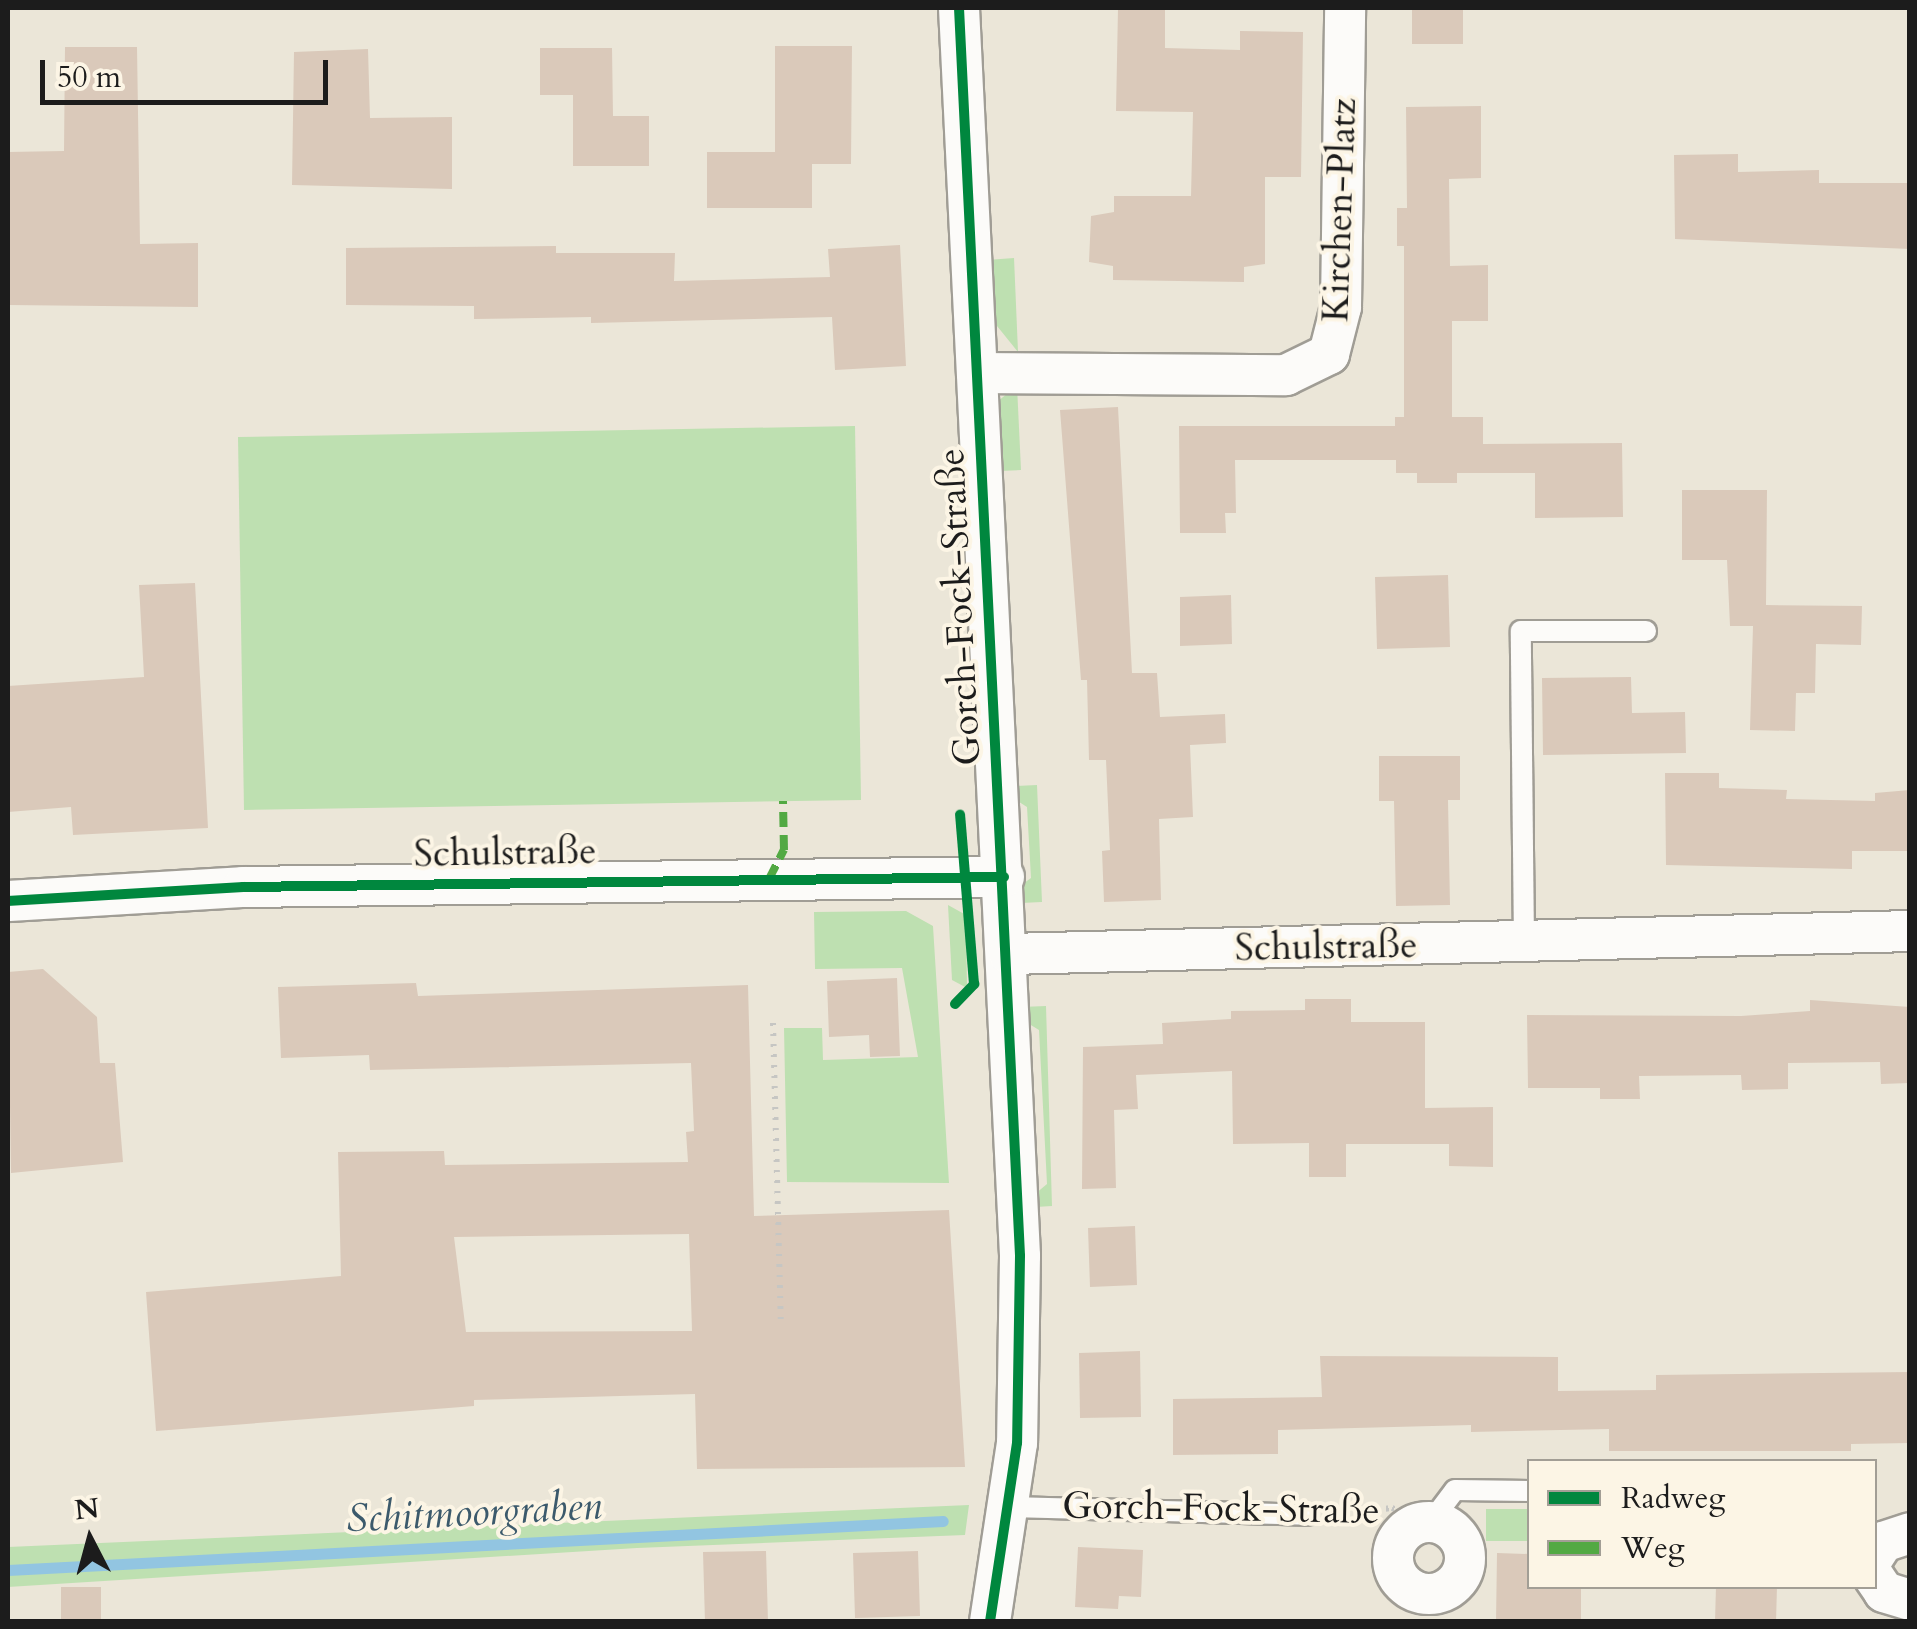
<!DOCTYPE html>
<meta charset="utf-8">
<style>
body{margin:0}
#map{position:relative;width:1917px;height:1629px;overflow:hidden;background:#ebe6d8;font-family:Cardo,serif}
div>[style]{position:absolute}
.green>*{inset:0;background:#bee0b1}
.stream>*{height:11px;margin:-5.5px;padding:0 5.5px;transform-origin:5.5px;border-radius:5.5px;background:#92c5e1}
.building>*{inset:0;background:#dac9ba}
.path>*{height:6px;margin-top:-3px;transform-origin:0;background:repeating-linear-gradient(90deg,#c6c6c3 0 2.5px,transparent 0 10.5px)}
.roads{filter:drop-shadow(2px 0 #a09d95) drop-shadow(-2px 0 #a09d95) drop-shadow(0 2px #a09d95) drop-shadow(0 -2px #a09d95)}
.lane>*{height:20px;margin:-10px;padding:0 10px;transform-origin:10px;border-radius:10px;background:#fcfbf9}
.street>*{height:40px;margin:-20px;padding:0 20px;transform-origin:20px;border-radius:20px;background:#fcfbf9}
.street>.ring{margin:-20px;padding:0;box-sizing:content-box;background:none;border:40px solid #fcfbf9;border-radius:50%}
.quiet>*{height:8px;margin-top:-4px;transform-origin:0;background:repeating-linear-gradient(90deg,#52a943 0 15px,transparent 0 23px)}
.cycleway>*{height:10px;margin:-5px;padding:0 5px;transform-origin:5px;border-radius:5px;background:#00873e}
span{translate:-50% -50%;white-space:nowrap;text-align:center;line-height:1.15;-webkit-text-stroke:8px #fcf5e5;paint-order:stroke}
.street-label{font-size:38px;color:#1c1c1c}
.water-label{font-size:40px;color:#3c5a6c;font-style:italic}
.frame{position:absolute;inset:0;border:10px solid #1c1c1c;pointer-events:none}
.legend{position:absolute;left:1527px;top:1459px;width:350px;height:130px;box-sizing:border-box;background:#fcf5e5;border:2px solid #a29e95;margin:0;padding:12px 18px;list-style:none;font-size:30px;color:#1c1c1c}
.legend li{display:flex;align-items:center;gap:20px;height:50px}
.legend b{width:50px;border:2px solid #a29e95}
.north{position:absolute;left:40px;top:1489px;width:100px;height:100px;-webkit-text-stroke:8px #fcf5e5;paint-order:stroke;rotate:354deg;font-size:28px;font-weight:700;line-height:40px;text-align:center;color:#1c1c1c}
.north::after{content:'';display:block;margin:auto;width:35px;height:45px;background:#1c1c1c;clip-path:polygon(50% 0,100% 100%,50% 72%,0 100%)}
.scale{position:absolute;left:40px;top:60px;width:288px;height:45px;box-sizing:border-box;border:5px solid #1c1c1c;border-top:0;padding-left:12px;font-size:30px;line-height:35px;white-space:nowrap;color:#1c1c1c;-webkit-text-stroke:8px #fcf5e5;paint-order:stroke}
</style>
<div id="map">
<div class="green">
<div style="clip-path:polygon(1014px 258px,1018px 352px,993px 321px,987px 260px)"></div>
<div style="clip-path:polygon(1017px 386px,1021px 470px,999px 471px,998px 401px)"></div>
<div style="clip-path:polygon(855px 426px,861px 800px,244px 810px,238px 437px)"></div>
<div style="clip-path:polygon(1037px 785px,1042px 902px,1021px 903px,1020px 886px,1031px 878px,1027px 807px,1016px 800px,1015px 786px)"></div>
<div style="clip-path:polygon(948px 905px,966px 915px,967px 988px,952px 980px)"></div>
<div style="clip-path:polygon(906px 911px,933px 926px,949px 1183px,787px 1182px,784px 1028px,822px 1028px,823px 1060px,918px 1057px,902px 968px,815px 969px,814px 912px)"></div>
<div style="clip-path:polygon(1046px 1006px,1052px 1206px,1036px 1207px,1035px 1194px,1047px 1184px,1039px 1030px,1021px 1019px,1021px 1007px)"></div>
<div style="clip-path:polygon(969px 1505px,965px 1535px,637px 1548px,8px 1587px,8px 1547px)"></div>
<div style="clip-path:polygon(1486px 1509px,1529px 1509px,1529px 1541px,1486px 1541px)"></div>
</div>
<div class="stream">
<div style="left:8px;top:1570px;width:936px;rotate:-3deg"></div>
</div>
<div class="building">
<div style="clip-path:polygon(1118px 8px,1165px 8px,1165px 48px,1240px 50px,1240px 31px,1303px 32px,1301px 177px,1265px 177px,1265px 264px,1244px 267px,1244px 282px,1113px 280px,1113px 266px,1089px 262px,1091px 216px,1114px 212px,1114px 196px,1191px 196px,1193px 112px,1116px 111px)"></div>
<div style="clip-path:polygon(1412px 8px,1463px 8px,1463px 44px,1412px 44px)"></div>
<div style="clip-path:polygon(775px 46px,852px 46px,851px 164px,812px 164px,812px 208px,707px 208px,707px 152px,775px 152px)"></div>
<div style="clip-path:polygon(65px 47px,137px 47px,140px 244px,198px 243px,198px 307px,8px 305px,8px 152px,64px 151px)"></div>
<div style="clip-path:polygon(540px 48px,612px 48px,613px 116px,649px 116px,649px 166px,573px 166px,573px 95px,540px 95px)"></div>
<div style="clip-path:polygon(368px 49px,370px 118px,452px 117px,452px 189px,292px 185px,294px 52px)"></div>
<div style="clip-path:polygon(1481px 106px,1481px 178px,1449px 179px,1450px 266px,1488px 265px,1488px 321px,1452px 321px,1452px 417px,1483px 417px,1483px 444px,1622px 443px,1623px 517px,1535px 518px,1535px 473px,1457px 473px,1457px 483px,1417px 483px,1417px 473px,1396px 473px,1396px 460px,1235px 460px,1236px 513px,1225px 513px,1226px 533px,1180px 533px,1179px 426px,1395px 426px,1395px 417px,1404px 417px,1404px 246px,1397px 246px,1397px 208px,1407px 208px,1406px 107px)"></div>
<div style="clip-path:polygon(1738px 154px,1738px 172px,1819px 170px,1819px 183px,1910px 183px,1910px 249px,1675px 239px,1674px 155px)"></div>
<div style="clip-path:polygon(900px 245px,906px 366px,835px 370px,832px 317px,591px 323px,591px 317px,474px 319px,474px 306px,346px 305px,346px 248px,556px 246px,556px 253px,675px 253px,674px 281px,830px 277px,828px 249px)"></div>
<div style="clip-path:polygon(1118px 407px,1132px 673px,1157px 673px,1160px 717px,1225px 714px,1226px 743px,1190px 745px,1193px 817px,1159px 819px,1161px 900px,1104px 902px,1102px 851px,1110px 850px,1106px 760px,1089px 760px,1087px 680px,1081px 680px,1060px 410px)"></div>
<div style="clip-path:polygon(1682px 490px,1767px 490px,1766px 605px,1862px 606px,1861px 645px,1816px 644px,1815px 693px,1796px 693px,1795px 731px,1750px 730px,1753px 626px,1730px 626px,1727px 560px,1682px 560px)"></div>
<div style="clip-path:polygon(1448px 575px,1450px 647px,1377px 649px,1375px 577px)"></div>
<div style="clip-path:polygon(195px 583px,208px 828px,73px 835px,71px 807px,8px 812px,8px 686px,144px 677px,139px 585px)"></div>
<div style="clip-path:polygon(1231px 595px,1232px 644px,1180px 646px,1180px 597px)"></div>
<div style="clip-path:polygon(1631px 677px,1632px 713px,1685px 712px,1686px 753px,1543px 755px,1542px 678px)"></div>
<div style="clip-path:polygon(1379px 756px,1460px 756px,1460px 800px,1448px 800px,1450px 905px,1396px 906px,1394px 801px,1379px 801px)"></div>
<div style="clip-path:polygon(1665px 773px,1719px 773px,1719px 788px,1787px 790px,1786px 799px,1875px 801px,1875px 793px,1910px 790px,1910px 851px,1852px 851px,1852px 869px,1666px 865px)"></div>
<div style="clip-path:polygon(43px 969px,97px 1017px,100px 1063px,115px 1063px,123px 1162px,11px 1173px,8px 972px)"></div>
<div style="clip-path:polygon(897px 978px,900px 1056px,870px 1057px,869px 1035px,829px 1037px,827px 981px)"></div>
<div style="clip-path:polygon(evenodd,416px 983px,418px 996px,748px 985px,754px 1216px,949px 1210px,965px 1467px,697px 1469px,695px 1394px,474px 1400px,474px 1406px,156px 1431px,146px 1292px,341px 1276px,338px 1152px,444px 1151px,445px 1165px,688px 1162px,686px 1132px,694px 1131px,691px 1063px,370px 1070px,369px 1055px,281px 1058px,278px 987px,416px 983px,689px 1234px,692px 1331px,466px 1332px,454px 1237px,689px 1234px)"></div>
<div style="clip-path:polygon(1305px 999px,1351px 999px,1351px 1022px,1425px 1022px,1425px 1108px,1493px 1107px,1493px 1167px,1449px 1166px,1449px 1144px,1346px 1144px,1346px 1177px,1309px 1177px,1309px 1143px,1233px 1144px,1232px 1071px,1136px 1075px,1138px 1109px,1114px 1110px,1116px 1188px,1082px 1189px,1083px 1047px,1163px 1044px,1162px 1023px,1231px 1019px,1231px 1011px,1305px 1010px)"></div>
<div style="clip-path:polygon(1810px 1000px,1910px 1007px,1910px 1083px,1881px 1084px,1880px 1062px,1788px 1063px,1788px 1089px,1742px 1090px,1741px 1075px,1639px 1076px,1640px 1099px,1600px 1099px,1600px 1088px,1528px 1088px,1527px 1015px,1741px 1016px,1810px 1011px)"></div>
<div style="clip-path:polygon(1135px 1226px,1137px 1285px,1090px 1287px,1088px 1228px)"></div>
<div style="clip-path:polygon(1140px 1351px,1141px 1417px,1080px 1418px,1079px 1353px)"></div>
<div style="clip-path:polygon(1320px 1356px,1558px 1357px,1558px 1391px,1656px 1390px,1656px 1375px,1910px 1372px,1910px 1443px,1851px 1444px,1851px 1451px,1609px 1451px,1609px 1429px,1471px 1432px,1471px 1425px,1278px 1430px,1278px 1454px,1173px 1455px,1173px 1399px,1322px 1397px)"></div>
<div style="clip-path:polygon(1078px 1547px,1143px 1550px,1141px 1597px,1119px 1596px,1118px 1609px,1075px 1607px)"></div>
<div style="clip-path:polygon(766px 1551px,768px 1622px,705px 1622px,703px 1552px)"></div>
<div style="clip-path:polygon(918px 1551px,920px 1616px,855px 1618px,853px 1553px)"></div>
<div style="clip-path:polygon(1497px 1553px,1530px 1554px,1530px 1586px,1581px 1586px,1581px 1622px,1496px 1622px)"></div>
<div style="clip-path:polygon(1716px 1586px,1777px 1586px,1776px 1622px,1715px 1622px)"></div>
<div style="clip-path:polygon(61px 1587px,101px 1587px,101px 1622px,61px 1622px)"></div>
</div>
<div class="path">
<div style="left:773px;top:1023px;width:302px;rotate:88.5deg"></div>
<div style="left:1334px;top:1515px;width:58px;rotate:-6.9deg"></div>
<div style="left:1392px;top:1508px;width:14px;rotate:21deg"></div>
</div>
<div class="roads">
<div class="lane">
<div style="left:1524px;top:943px;width:312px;rotate:-90.6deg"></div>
<div style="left:1521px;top:631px;width:125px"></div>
<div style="left:1010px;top:1507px;width:298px;rotate:1.5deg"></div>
<div style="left:1430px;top:1523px;width:41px;rotate:-52.9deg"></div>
<div style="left:1455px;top:1490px;width:75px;rotate:0.8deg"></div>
</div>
<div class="street">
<div style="left:959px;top:8px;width:1249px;rotate:87.2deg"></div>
<div style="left:1020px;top:1256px;width:187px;rotate:90.9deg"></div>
<div style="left:1017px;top:1443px;width:181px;rotate:98.6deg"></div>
<div style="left:977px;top:373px;width:309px;rotate:0.4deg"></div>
<div style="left:1286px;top:375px;width:48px;rotate:-26deg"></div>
<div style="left:1329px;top:354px;width:49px;rotate:-75.7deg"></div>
<div style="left:1341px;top:307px;width:299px;rotate:-89.2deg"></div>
<div style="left:8px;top:901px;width:235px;rotate:-3.4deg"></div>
<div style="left:243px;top:887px;width:761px;rotate:-0.75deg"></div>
<div style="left:1009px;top:954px;width:901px;rotate:-1.46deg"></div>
<div class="ring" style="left:1393px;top:1522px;width:32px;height:32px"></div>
<div style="left:1874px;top:1556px;width:17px;rotate:-57deg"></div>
<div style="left:1883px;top:1542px;width:28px;rotate:-18deg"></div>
<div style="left:1874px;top:1577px;width:18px;rotate:56deg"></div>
<div style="left:1884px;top:1592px;width:27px;rotate:17deg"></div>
</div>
</div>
<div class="quiet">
<div style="left:769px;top:879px;width:33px;rotate:-63deg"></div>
<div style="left:784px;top:850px;width:49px;rotate:-91.2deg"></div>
</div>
<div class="cycleway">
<div style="left:959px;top:8px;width:1249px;rotate:87.2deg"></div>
<div style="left:1020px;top:1256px;width:187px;rotate:90.9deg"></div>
<div style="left:1017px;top:1443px;width:181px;rotate:98.6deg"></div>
<div style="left:8px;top:901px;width:235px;rotate:-3.4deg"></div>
<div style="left:243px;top:887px;width:761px;rotate:-0.75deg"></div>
<div style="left:955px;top:1004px;width:28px;rotate:-46deg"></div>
<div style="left:974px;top:984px;width:170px;rotate:-94.7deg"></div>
</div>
<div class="street-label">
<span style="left:1340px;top:210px;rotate:-88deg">Kirchen-Platz</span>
<span style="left:960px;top:607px;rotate:-93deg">Gorch-Fock-Straße</span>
<span style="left:505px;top:853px;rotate:-1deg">Schulstraße</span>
<span style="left:1326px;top:947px;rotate:-1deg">Schulstraße</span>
<span style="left:1221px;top:1509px;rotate:1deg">Gorch-Fock-Straße</span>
</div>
<div class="water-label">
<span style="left:474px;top:1513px;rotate:-3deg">Schitmoorgraben</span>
</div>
<div class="frame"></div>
<ul class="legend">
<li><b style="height:12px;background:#00873e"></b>Radweg</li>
<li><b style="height:12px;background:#52a943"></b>Weg</li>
</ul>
<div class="north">N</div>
<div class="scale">50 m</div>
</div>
